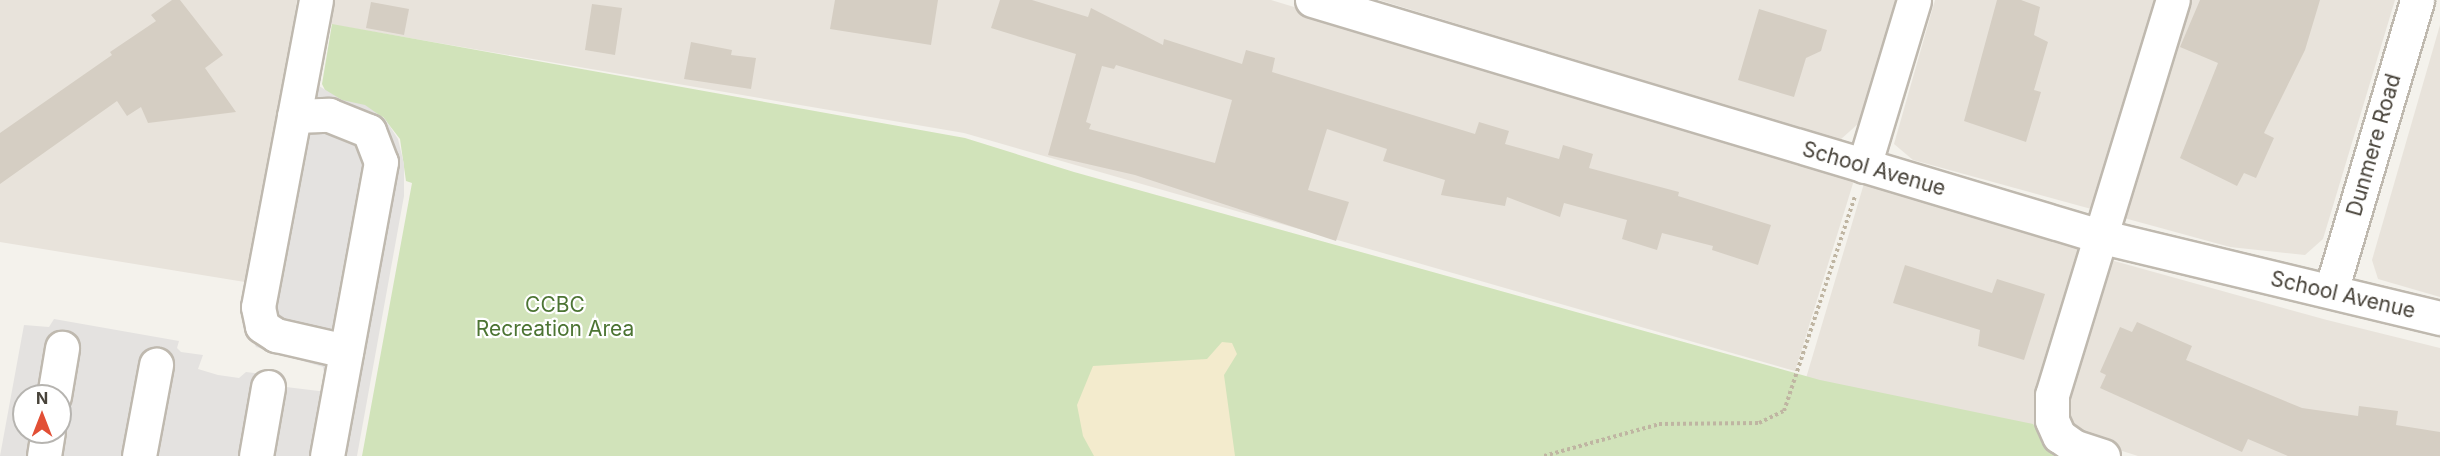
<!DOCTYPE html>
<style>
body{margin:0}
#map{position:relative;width:2440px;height:456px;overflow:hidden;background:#f4f2ec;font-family:Inter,sans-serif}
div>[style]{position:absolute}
.residential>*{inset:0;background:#e8e3db}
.green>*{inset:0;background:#d1e3ba}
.sand>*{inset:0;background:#f3ebcd}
.parking>*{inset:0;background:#e4e2e0}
.building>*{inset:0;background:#d5cec3}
.path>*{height:4px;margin-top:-2px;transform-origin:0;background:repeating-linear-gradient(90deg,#bfb5a2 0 3px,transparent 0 6px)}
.roads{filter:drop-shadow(2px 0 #bfb9af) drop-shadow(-2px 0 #bfb9af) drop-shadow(0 2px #bfb9af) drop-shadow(0 -2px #bfb9af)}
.minor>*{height:33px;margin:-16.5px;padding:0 16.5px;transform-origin:16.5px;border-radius:16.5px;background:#fff}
span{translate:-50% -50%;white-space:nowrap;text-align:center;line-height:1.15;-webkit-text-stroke:4.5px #fff;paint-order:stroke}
.street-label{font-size:21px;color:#48433a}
.park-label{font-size:21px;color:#4c7433}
.north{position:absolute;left:12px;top:384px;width:60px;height:60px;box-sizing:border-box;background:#fff;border:2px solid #b6b4b0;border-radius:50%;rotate:0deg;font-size:16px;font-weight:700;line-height:24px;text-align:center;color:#48433a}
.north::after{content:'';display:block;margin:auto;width:21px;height:27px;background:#e24f35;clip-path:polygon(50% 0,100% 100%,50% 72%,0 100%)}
</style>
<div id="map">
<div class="residential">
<div style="clip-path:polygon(0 0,297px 0,251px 283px,0 242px)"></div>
<div style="clip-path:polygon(332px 0,1271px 0,1855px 177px,1795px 371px,964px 133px,328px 24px)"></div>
<div style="clip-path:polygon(1379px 0,1897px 0,1859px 123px,1840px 140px)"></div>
<div style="clip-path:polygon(1935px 0,2395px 0,2323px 239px,2305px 255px,2230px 247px,1913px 160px,1894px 144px)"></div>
<div style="clip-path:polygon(2440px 25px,2440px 297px,2378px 279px,2372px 260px)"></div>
<div style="clip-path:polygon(1865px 180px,2083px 246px,2084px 262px,2030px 456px,1801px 395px)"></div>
<div style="clip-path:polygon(2107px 259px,2327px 320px,2440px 348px,2440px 456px,2138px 456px,2075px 436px,2066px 417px)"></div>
</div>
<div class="green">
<div style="clip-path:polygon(332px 24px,965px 138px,1074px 172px,1820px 380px,2033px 424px,2054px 456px,362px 456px,412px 183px,406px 181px,400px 139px,383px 117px,328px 96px,322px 84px)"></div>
</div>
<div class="sand">
<div style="clip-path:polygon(1222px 342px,1232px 343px,1237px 354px,1224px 375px,1235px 456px,1094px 456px,1083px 436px,1077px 405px,1093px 366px,1207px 359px)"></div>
</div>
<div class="parking">
<div style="clip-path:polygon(evenodd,284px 83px,319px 86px,342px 100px,365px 105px,385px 119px,398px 139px,404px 164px,404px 196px,357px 456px,0 456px,24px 325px,49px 327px,54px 319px,179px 341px,177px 348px,181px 352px,203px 355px,198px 369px,218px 375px,239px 378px,246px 372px,284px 377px,286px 387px,327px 392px,323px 367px,256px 347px,242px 318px,284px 83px,24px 396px,60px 396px,60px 432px,24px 432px,24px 396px)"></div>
</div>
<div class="building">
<div style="clip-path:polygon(172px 0,180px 0,223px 55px,205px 68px,236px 112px,148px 123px,141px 107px,127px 116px,117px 101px,0 184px,0 133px,112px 55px,110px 52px,156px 21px,151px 15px)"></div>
<div style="clip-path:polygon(835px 0,938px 0,931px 45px,830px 29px)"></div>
<div style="clip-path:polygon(evenodd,1000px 0,1032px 0,1088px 17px,1091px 8px,1163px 45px,1164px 39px,1242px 64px,1246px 50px,1275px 58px,1272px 72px,1475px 134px,1479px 122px,1509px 131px,1505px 144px,1559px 159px,1563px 145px,1593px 154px,1589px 168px,1679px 192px,1678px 196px,1771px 225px,1758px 265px,1712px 250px,1713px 246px,1662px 233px,1657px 250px,1622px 239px,1627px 220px,1564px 203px,1560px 217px,1507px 197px,1505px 206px,1441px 195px,1445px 180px,1383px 161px,1387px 149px,1327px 129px,1308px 190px,1349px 202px,1336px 241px,1135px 175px,1048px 155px,1076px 54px,991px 28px,1000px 0,1116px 65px,1232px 100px,1215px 163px,1089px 129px,1091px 124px,1086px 122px,1102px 66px,1114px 69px,1116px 65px)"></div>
<div style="clip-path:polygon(1997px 0,2021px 0,2040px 7px,2034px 35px,2048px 42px,2034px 90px,2041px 92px,2026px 142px,1964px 121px)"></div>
<div style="clip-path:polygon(2200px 0,2320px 0,2305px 50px,2264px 133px,2274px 138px,2256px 178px,2244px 173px,2237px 186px,2180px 158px,2218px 63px,2180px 47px)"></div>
<div style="clip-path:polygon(371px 2px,409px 9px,404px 35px,366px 28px)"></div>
<div style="clip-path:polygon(592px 4px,622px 8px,615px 55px,585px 50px)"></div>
<div style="clip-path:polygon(1759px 9px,1827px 30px,1821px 51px,1806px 58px,1794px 97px,1738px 80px)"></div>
<div style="clip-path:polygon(691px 42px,732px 50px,731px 55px,756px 58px,751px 89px,684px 79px)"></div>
<div style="clip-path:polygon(1905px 265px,1992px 293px,1997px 279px,2045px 294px,2024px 360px,1978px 346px,1980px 330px,1893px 303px)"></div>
<div style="clip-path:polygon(2137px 322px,2192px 346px,2186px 360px,2302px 408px,2358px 416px,2359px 406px,2398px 411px,2396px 425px,2440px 432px,2440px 456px,2288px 456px,2248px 439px,2242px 452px,2100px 388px,2106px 375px,2100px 372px,2120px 327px,2132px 332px)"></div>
</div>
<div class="path">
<div style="left:1544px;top:456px;width:119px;rotate:-15.5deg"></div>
<div style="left:1659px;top:424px;width:100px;rotate:-0.6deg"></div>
<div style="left:1759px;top:423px;width:28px;rotate:-26deg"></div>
<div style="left:1784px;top:411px;width:226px;rotate:-71.7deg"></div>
</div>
<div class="roads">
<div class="minor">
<div style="left:316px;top:0;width:312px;rotate:100.7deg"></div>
<div style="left:258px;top:307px;width:19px;rotate:78deg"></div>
<div style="left:262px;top:326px;width:17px;rotate:33deg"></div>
<div style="left:276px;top:335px;width:72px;rotate:12.9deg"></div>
<div style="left:1312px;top:0;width:826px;rotate:16.68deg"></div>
<div style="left:2103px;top:237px;width:347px;rotate:13.5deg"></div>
<div style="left:294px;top:116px;width:35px;rotate:-2deg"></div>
<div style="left:329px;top:115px;width:43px;rotate:21.8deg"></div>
<div style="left:369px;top:131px;width:33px;rotate:69deg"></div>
<div style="left:381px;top:162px;width:299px;rotate:100.4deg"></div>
<div style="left:1864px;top:166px;width:173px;rotate:-73.2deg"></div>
<div style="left:2331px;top:291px;width:303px;rotate:-73.5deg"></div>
<div style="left:54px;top:396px;width:49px;rotate:-80.5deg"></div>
<div style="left:44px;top:456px;width:24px;rotate:-81deg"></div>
<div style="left:139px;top:456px;width:93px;rotate:-79.4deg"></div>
<div style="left:256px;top:456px;width:70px;rotate:-80.1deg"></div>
<div style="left:2103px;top:456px;width:29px;rotate:-162deg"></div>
<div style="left:2075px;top:447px;width:19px;rotate:-145deg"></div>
<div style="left:2059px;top:436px;width:17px;rotate:-114deg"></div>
<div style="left:2052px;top:420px;width:25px;rotate:-90deg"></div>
<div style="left:2052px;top:395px;width:413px;rotate:-73deg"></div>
</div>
</div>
<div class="street-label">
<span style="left:2374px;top:145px;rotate:-74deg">Dunmere Road</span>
<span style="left:1874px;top:169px;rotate:16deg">School Avenue</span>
<span style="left:2343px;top:295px;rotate:13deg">School Avenue</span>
</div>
<div class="park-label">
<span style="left:555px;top:317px">CCBC<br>Recreation Area</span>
</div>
<div class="north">N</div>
</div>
